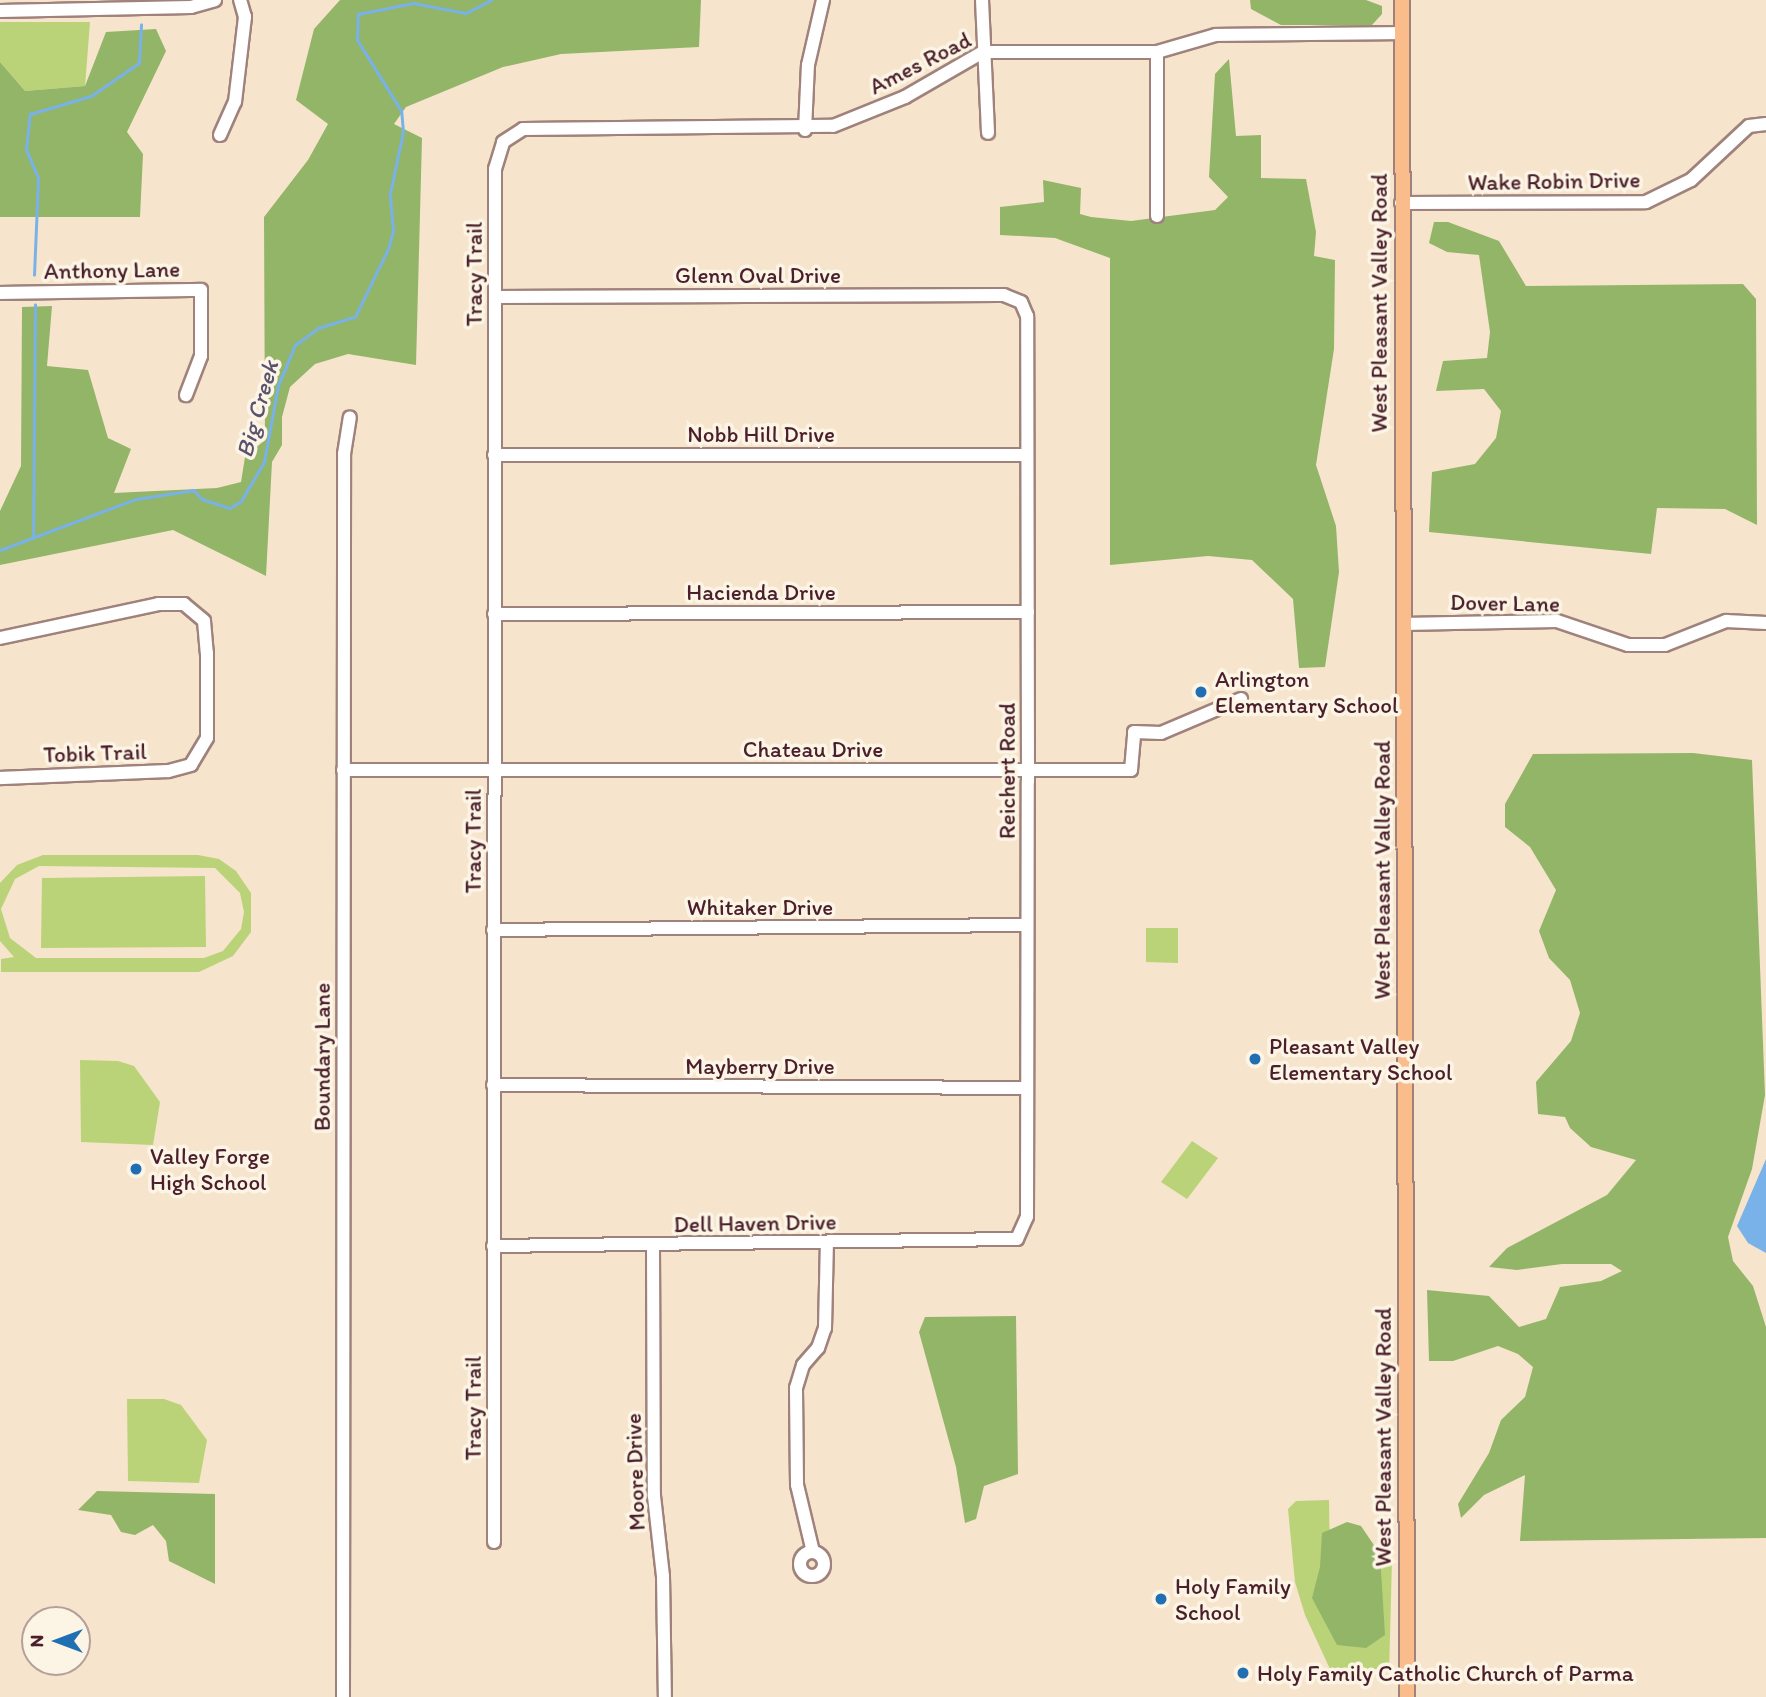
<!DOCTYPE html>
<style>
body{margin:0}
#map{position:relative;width:1766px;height:1697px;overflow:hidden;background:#f7e4cc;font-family:Itim,sans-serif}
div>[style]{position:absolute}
.green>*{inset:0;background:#bad378}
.forest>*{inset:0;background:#93b568}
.water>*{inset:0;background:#78b2e9}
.stream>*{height:2.5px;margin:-1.25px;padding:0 1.25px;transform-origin:1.25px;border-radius:1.25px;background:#78b2e9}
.roads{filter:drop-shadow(2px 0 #a0827c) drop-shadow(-2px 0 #a0827c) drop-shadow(0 2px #a0827c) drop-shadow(0 -2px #a0827c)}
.minor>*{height:12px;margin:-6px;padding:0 6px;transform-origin:6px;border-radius:6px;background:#fff}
.minor>.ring{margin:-6px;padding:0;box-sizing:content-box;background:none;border:12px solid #fff;border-radius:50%}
.major>*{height:14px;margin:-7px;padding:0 7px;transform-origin:7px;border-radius:7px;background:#fabc8b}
.dots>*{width:19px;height:19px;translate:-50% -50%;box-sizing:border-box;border:4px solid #fcf5e5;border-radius:50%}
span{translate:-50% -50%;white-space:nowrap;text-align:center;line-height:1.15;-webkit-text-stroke:7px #fcf5e5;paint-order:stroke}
.street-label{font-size:23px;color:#4a1f2b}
.poi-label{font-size:23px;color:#4a1f2b}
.left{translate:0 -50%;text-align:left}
.water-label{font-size:24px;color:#5a526e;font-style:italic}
.north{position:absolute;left:21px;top:1606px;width:70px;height:70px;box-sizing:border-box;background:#fcf5e5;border:2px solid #b59f9b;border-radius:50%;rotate:270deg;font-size:19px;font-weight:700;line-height:28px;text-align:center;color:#4a1f2b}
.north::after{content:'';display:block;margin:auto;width:24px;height:32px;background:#1f6fb2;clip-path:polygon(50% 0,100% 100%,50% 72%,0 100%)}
</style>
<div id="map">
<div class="green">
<div style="clip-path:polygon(0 22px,90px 22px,85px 86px,25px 91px,0 62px)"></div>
<div style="clip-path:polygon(evenodd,43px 855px,198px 855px,219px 859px,236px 871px,251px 893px,251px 932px,233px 956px,199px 972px,1px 972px,1px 959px,14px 957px,0 941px,0 883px,17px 865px,43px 855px,39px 866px,215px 868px,240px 893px,244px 912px,241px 929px,223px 951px,204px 958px,36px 958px,10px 938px,1px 909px,15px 879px,39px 866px)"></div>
<div style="clip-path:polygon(205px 876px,206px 947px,41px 948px,42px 878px)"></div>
<div style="clip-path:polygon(1146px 928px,1178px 928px,1178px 963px,1146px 962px)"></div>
<div style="clip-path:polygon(80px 1060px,118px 1061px,134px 1066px,160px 1102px,153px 1145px,81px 1142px)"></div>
<div style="clip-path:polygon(1192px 1141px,1218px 1158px,1187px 1199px,1161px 1182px)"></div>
<div style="clip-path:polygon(127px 1399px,164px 1399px,181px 1405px,207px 1440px,199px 1483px,128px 1481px)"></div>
<div style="clip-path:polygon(1329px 1500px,1330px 1560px,1392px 1560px,1389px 1674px,1386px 1669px,1330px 1669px,1305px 1615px,1295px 1582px,1288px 1509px,1296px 1501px)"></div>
</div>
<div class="forest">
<div style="clip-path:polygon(340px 0,701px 0,699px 47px,561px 54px,503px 67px,406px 107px,394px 124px,422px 138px,416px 365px,348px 354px,315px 364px,290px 387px,282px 417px,282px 445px,272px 462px,266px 576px,173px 530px,0 565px,0 511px,21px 466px,22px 307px,52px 306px,47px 366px,88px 370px,108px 438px,131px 449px,114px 493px,217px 488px,241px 482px,245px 457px,265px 440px,264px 217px,308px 160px,328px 124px,296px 100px,314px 29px)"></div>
<div style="clip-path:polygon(1250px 0,1366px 0,1382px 6px,1382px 14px,1372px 25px,1281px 25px,1251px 9px)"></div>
<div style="clip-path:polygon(156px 29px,166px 51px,127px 132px,143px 154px,140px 217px,0 217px,0 62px,25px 91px,85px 86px,106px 32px)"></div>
<div style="clip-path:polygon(1229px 59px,1236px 136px,1261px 135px,1261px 178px,1306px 179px,1316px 232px,1314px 256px,1335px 260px,1334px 349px,1316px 465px,1336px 526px,1339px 572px,1325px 667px,1299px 668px,1293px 599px,1252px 560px,1208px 556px,1110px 565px,1110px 258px,1055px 238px,1000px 235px,1000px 207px,1044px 202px,1043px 180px,1081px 188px,1080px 214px,1091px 217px,1131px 221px,1215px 210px,1228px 197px,1209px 177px,1215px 74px)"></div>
<div style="clip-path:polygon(1434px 222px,1448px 222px,1499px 241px,1526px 286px,1743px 284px,1756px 299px,1757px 525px,1725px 509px,1657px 508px,1651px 554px,1429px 532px,1432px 472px,1475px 464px,1496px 438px,1501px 411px,1484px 389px,1436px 391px,1443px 361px,1487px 358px,1490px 332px,1479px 255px,1447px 252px,1429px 243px)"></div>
<div style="clip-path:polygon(1693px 753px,1752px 760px,1765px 1095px,1752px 1169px,1728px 1237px,1733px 1261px,1753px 1286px,1766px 1327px,1766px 1538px,1520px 1541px,1525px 1475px,1484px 1495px,1461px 1518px,1458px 1504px,1489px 1453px,1501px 1420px,1525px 1397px,1533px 1367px,1518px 1354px,1498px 1346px,1453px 1361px,1429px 1361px,1427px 1290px,1489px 1296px,1519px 1327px,1546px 1319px,1560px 1287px,1601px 1281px,1622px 1271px,1611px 1264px,1562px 1264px,1517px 1270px,1489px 1267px,1507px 1248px,1607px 1195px,1636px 1160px,1591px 1147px,1570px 1128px,1565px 1117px,1538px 1114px,1536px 1082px,1571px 1041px,1580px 1013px,1570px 980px,1549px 958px,1539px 931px,1556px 890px,1530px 847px,1505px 827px,1505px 804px,1533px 754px)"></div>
<div style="clip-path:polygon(1016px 1316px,1018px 1474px,984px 1486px,976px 1519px,965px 1523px,956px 1467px,919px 1332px,925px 1317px)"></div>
<div style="clip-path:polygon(97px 1491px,215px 1494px,215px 1584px,169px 1561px,166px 1541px,153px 1525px,135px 1535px,121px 1532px,111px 1515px,78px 1510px)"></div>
<div style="clip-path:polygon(1347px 1522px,1361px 1526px,1380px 1554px,1385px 1635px,1366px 1648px,1337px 1645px,1312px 1598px,1320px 1567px,1322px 1533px)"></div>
</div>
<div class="water">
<div style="clip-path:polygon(1766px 1159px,1766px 1253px,1748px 1243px,1737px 1226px)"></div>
</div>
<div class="stream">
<div style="left:34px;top:275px;width:97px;rotate:-87.6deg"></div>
<div style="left:38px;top:178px;width:30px;rotate:-113deg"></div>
<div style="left:26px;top:150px;width:36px;rotate:-84deg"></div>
<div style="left:30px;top:114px;width:64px;rotate:-16.4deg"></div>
<div style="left:91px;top:96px;width:58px;rotate:-34.5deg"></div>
<div style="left:139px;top:63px;width:38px;rotate:-87deg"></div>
<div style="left:33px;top:538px;width:233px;rotate:-89.5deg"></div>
<div style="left:0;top:550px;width:145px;rotate:-20.6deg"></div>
<div style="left:136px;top:499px;width:59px;rotate:-8.8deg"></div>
<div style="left:194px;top:490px;width:12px;rotate:48deg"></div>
<div style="left:202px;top:499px;width:29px;rotate:18deg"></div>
<div style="left:230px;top:508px;width:13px;rotate:-32deg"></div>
<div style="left:241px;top:501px;width:45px;rotate:-59.5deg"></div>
<div style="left:264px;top:462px;width:77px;rotate:-79.6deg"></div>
<div style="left:278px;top:386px;width:44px;rotate:-67.5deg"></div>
<div style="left:295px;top:345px;width:29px;rotate:-36deg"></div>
<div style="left:318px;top:328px;width:39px;rotate:-17deg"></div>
<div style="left:355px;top:317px;width:76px;rotate:-64.1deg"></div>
<div style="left:388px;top:249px;width:19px;rotate:-74deg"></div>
<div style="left:393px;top:231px;width:37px;rotate:-95deg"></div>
<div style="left:390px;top:194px;width:63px;rotate:-78.2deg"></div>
<div style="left:403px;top:132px;width:21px;rotate:-95deg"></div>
<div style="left:401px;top:111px;width:84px;rotate:-121.8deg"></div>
<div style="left:357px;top:40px;width:26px;rotate:-88deg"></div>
<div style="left:358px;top:14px;width:56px;rotate:-11.3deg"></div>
<div style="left:413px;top:3px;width:54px;rotate:10.7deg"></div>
<div style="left:466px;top:13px;width:28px;rotate:-27deg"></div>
</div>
<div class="roads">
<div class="minor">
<div style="left:982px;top:0;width:133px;rotate:87.4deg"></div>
<div style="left:0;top:11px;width:191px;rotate:-1.2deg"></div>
<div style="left:191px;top:7px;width:25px;rotate:-16deg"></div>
<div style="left:1157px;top:52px;width:164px;rotate:90deg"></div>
<div style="left:805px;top:130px;width:65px;rotate:-87.4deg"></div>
<div style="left:808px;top:65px;width:67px;rotate:-77deg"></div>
<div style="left:220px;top:135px;width:36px;rotate:-66deg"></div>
<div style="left:235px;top:102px;width:86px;rotate:-83.3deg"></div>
<div style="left:245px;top:17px;width:18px;rotate:-106deg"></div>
<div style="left:1401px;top:203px;width:245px;rotate:-0.2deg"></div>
<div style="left:1646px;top:202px;width:50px;rotate:-26.1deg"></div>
<div style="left:1691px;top:180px;width:79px;rotate:-43deg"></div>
<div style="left:1749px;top:126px;width:17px;rotate:-7deg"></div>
<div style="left:0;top:293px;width:201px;rotate:-0.9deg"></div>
<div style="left:201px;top:290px;width:66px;rotate:90deg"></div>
<div style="left:201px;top:356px;width:42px;rotate:111deg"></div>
<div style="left:494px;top:455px;width:533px"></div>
<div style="left:494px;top:614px;width:534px;rotate:-0.21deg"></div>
<div style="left:1403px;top:624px;width:154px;rotate:-1.1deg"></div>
<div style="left:1557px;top:621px;width:75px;rotate:18.7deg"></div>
<div style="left:1628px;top:645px;width:37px"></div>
<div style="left:1665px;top:645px;width:66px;rotate:-21.5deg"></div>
<div style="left:1726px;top:621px;width:40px;rotate:2.9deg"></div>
<div style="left:0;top:638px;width:162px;rotate:-12.1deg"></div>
<div style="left:158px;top:604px;width:26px"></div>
<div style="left:184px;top:604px;width:26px;rotate:40deg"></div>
<div style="left:204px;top:621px;width:32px;rotate:85deg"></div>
<div style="left:207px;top:653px;width:85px;rotate:90deg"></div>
<div style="left:207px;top:738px;width:31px;rotate:121deg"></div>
<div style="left:191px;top:765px;width:24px;rotate:165deg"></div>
<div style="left:168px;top:771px;width:168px;rotate:177.6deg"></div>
<div style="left:343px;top:770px;width:788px"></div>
<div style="left:1131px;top:770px;width:38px;rotate:-85deg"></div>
<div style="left:1134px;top:732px;width:27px;rotate:2deg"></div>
<div style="left:1161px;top:733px;width:87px;rotate:-23deg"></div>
<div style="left:493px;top:930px;width:534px;rotate:-0.54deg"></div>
<div style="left:493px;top:1085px;width:534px;rotate:0.32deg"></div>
<div style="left:493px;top:1246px;width:524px;rotate:-0.77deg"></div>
<div style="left:1017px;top:1239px;width:24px;rotate:-66deg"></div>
<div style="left:1027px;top:1217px;width:436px;rotate:-89.9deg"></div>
<div style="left:1028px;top:781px;width:465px;rotate:-90.1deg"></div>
<div style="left:1027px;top:316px;width:15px;rotate:-113deg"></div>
<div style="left:1021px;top:302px;width:18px;rotate:-158deg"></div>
<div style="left:1004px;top:295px;width:509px;rotate:179.77deg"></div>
<div style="left:653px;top:1246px;width:250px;rotate:89.8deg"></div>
<div style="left:654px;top:1496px;width:81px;rotate:83.6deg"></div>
<div style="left:663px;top:1576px;width:121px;rotate:89.1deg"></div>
<div style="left:494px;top:1542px;width:1373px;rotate:-89.96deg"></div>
<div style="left:495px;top:169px;width:28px;rotate:-73deg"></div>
<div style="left:503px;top:142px;width:24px;rotate:-33deg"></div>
<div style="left:523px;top:129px;width:310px;rotate:-0.6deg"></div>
<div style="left:833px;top:126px;width:78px;rotate:-21.9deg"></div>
<div style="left:905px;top:97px;width:90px;rotate:-30deg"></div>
<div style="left:983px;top:52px;width:174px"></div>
<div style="left:1157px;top:52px;width:61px;rotate:-16.1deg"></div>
<div style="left:1216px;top:35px;width:186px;rotate:-0.6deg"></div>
<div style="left:813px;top:1552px;width:69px;rotate:-103.4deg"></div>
<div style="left:797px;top:1485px;width:97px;rotate:-90.6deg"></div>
<div style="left:796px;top:1388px;width:24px;rotate:-73deg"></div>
<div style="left:803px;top:1365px;width:23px;rotate:-49deg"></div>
<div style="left:818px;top:1348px;width:21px;rotate:-71deg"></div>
<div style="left:825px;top:1328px;width:86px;rotate:-88.7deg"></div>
<div class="ring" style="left:800px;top:1552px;width:12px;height:12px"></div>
<div style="left:343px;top:1697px;width:1243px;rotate:-89.95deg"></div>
<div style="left:344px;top:454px;width:37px;rotate:-81deg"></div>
</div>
<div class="major">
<div style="left:1402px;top:0;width:1697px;rotate:89.83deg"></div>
</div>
</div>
<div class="dots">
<div style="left:1201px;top:692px;background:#1f6fb2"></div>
<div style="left:1255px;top:1059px;background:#1f6fb2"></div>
<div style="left:136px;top:1169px;background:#1f6fb2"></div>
<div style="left:1161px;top:1599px;background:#1f6fb2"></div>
<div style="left:1243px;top:1673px;background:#1f6fb2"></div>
</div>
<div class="street-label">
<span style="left:920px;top:63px;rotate:-27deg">Ames Road</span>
<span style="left:1554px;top:181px;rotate:-1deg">Wake Robin Drive</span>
<span style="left:112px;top:270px;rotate:-1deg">Anthony Lane</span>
<span style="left:474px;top:274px;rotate:-90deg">Tracy Trail</span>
<span style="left:758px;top:275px">Glenn Oval Drive</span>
<span style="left:1379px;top:303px;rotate:-90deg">West Pleasant Valley Road</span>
<span style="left:761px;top:434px">Nobb Hill Drive</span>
<span style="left:761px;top:592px">Hacienda Drive</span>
<span style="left:1505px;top:603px;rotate:1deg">Dover Lane</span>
<span style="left:813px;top:749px">Chateau Drive</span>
<span style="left:95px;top:753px;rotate:-2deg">Tobik Trail</span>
<span style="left:1007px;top:771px;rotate:-90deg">Reichert Road</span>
<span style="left:473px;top:841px;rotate:-90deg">Tracy Trail</span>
<span style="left:1382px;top:870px;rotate:-90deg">West Pleasant Valley Road</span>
<span style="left:760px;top:907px">Whitaker Drive</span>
<span style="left:322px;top:1057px;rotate:-90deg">Boundary Lane</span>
<span style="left:760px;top:1066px">Mayberry Drive</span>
<span style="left:755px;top:1223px;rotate:-1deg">Dell Haven Drive</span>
<span style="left:473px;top:1408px;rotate:-90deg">Tracy Trail</span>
<span style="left:1383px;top:1437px;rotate:-90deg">West Pleasant Valley Road</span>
<span style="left:635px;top:1472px;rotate:-92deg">Moore Drive</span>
</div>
<div class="poi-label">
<span class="left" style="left:1215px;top:692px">Arlington<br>Elementary School</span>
<span class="left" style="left:1269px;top:1059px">Pleasant Valley<br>Elementary School</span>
<span class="left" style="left:150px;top:1169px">Valley Forge<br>High School</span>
<span class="left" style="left:1175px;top:1599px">Holy Family<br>School</span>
<span class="left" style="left:1257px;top:1673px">Holy Family Catholic Church of Parma</span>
</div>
<div class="water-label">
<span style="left:257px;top:409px;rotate:-74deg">Big Creek</span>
</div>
<div class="north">N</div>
</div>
